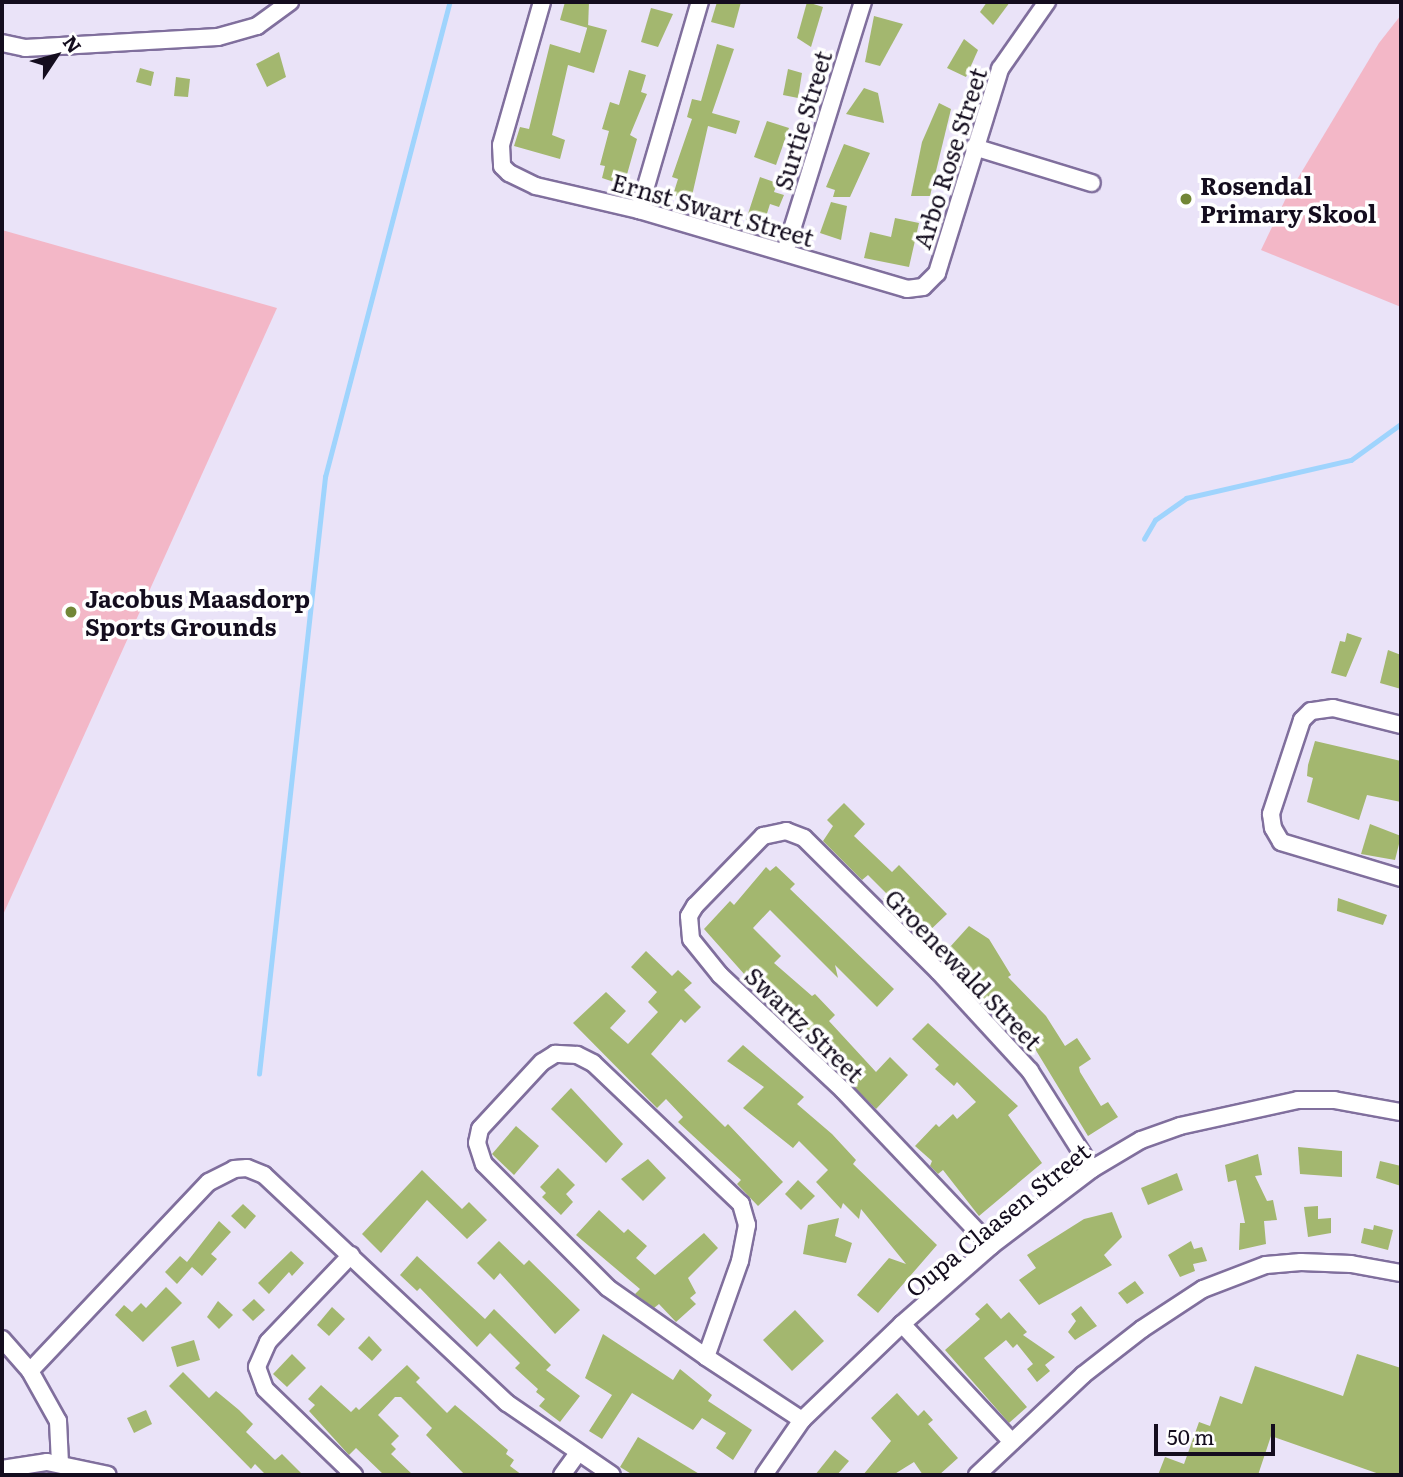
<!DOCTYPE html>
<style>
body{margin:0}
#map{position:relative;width:1403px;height:1477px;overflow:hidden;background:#eae3f8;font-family:Literata,serif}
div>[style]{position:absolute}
.green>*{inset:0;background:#f3b7c7}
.stream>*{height:4.5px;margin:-2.25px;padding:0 2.25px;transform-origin:2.25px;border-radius:2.25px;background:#9fd4fd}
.building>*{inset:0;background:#a3b76f}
.roads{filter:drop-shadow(2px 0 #806f9d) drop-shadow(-2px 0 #806f9d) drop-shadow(0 2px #806f9d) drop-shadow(0 -2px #806f9d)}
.minor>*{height:16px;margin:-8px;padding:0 8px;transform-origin:8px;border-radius:8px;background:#fff}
.dots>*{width:19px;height:19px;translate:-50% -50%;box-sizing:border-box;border:4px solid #fff;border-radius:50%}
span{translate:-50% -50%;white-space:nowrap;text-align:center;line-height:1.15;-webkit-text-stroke:7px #fff;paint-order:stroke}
.street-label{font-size:24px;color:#140d1e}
.poi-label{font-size:24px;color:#140d1e;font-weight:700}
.left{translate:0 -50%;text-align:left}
.frame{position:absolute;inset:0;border:4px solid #140d1e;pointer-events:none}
.north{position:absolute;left:21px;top:21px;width:70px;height:70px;-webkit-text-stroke:5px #fff;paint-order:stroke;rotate:54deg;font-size:19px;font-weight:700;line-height:28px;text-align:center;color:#140d1e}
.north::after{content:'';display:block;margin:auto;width:24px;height:32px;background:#140d1e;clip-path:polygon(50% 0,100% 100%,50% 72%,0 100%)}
.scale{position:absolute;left:1154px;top:1424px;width:121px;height:32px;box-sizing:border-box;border:4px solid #140d1e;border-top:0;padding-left:9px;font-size:21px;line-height:24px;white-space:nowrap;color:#140d1e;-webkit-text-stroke:5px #fff;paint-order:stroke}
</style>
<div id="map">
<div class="green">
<div style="clip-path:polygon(1401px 15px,1401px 307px,1261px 250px,1286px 198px,1379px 43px)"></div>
<div style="clip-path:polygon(2px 230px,277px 308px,2px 917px)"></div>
</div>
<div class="stream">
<div style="left:1144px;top:539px;width:22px;rotate:-60deg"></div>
<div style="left:1155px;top:520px;width:38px;rotate:-35deg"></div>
<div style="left:1186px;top:498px;width:169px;rotate:-13deg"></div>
<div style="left:1351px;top:460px;width:62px;rotate:-35.8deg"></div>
<div style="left:259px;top:1074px;width:601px;rotate:-83.69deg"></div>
<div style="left:325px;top:477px;width:491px;rotate:-75.3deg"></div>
</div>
<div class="building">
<div style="clip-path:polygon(565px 2px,589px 2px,588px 28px,560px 20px)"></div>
<div style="clip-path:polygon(717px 2px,741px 2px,734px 28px,711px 22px)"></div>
<div style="clip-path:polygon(807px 2px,823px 7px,811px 47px,797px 38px)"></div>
<div style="clip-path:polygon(987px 2px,1010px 2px,993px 25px,980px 12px)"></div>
<div style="clip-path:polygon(651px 8px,673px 14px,658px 47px,641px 42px)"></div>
<div style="clip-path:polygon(874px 16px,903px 24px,880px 66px,865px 62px)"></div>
<div style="clip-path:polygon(588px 25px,607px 30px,594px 73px,568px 65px,552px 135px,565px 140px,560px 159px,514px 146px,520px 127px,529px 129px,550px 44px,580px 53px)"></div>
<div style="clip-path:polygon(964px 39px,978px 50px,966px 77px,947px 68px)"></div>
<div style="clip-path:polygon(717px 44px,734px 49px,712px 113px,740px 121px,736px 134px,708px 126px,691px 200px,673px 195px,678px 179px,672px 177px,692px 119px,687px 117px,692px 99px,701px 101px)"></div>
<div style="clip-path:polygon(279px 52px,286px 77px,267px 87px,256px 64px)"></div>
<div style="clip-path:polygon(140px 68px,154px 72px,151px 86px,136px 82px)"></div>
<div style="clip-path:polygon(788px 69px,802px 73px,798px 98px,783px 95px)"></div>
<div style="clip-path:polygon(629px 70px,646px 75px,641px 92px,647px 94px,630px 135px,637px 139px,626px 178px,619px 176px,617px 183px,602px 178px,605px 166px,600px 165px,609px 131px,602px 129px,610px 102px,619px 105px)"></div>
<div style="clip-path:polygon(176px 77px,190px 79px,188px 97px,174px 96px)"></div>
<div style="clip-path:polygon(864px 88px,878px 93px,884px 123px,846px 114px)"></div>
<div style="clip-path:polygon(939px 103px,951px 109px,930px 196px,911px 196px,922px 142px)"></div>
<div style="clip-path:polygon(767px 121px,789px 128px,776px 165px,754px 157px)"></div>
<div style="clip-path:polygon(844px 144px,870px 153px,850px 197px,833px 197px,835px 190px,826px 187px)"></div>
<div style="clip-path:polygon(760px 177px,777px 183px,774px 192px,784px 195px,779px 207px,770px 204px,763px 226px,746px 220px)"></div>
<div style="clip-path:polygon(831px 202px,847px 206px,841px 240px,820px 233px)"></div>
<div style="clip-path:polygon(895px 218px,919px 223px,909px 267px,864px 258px,870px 232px,891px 237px)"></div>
<div style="clip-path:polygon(1347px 633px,1362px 638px,1346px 677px,1331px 673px,1340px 641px,1345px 642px)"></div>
<div style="clip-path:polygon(1388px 650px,1401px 655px,1401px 689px,1380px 683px)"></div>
<div style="clip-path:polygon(1315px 741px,1401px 761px,1401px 802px,1367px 795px,1359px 820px,1307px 802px,1313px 778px,1307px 776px,1308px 765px)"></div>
<div style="clip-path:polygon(844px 803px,865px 824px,854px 836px,892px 872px,899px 865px,947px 914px,924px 936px,883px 899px,887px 894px,868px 875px,862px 880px,823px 841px,833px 826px,827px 820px)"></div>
<div style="clip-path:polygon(1370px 824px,1401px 836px,1395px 860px,1361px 854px)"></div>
<div style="clip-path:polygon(776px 866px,795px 884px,790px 889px,894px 989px,877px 1007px,835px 965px,838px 978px,770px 910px,753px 928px,781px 956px,774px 963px,812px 996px,815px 994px,835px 1015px,829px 1021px,876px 1072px,890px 1057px,908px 1075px,876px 1109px,808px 1040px,811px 1037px,782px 1005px,753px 984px,704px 929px,730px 901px,734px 905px,766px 867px,770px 871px)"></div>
<div style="clip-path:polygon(1338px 898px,1387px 915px,1383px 925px,1337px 911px)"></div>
<div style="clip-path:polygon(969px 926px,989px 939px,1011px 975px,1008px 977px,1046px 1016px,1065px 1046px,1077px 1038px,1091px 1059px,1079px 1067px,1080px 1072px,1101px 1106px,1108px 1102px,1118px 1117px,1088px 1136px,1023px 1029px,1019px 1033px,998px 1014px,994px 1017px,961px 969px,956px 974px,940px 958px)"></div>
<div style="clip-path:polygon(646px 951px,672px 976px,678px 970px,692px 983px,684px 990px,701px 1007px,685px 1023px,681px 1019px,651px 1054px,725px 1127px,728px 1124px,783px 1182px,758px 1206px,737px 1184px,741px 1180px,678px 1122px,683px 1117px,666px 1099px,657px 1108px,573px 1023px,606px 992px,626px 1011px,610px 1028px,628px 1044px,658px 1012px,648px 1002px,657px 992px,631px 967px)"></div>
<div style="clip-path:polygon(928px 1023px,1018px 1106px,1008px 1115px,1042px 1163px,979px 1216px,943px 1170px,938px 1174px,930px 1166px,932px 1161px,915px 1146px,936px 1124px,939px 1127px,953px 1114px,957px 1119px,976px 1102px,957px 1082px,954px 1086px,935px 1069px,939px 1065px,912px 1039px)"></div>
<div style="clip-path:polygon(743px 1045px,804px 1097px,797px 1104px,832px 1134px,856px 1160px,853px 1164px,937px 1245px,878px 1313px,857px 1295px,889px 1258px,906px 1264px,861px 1209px,859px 1219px,843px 1203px,841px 1209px,816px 1182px,828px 1170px,799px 1141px,793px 1148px,743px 1108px,764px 1087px,727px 1061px)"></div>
<div style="clip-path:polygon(571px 1088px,623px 1144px,606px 1163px,551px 1109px)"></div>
<div style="clip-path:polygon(516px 1126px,539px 1146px,514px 1175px,492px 1154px)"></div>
<div style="clip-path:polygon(1298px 1147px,1342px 1151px,1342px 1177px,1300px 1174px)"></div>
<div style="clip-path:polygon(1258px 1154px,1262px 1175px,1255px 1176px,1267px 1201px,1273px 1200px,1277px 1220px,1264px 1221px,1266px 1244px,1239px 1250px,1240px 1223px,1245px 1223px,1236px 1180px,1228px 1182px,1225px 1165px)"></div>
<div style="clip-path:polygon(648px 1159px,666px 1178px,643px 1201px,621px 1179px)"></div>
<div style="clip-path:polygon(1380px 1161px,1401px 1166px,1401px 1186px,1376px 1178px)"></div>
<div style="clip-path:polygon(558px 1168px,575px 1185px,566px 1194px,573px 1202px,561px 1215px,542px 1197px,546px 1193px,540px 1187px)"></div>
<div style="clip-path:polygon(422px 1170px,462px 1209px,469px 1202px,487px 1220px,467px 1239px,427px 1200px,381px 1253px,362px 1234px)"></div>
<div style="clip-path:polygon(1177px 1173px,1183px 1190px,1148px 1205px,1141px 1188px)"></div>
<div style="clip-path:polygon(798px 1180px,815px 1196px,801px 1210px,785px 1194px)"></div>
<div style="clip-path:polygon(243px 1204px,256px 1216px,245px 1229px,231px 1216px)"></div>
<div style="clip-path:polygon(1318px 1206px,1318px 1219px,1331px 1218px,1331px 1233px,1308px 1237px,1304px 1207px)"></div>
<div style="clip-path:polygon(599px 1210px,624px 1233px,628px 1229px,647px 1246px,636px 1258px,655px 1275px,704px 1233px,718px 1248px,688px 1278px,696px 1293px,690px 1298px,696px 1304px,676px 1322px,659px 1304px,654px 1308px,635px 1294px,640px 1289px,576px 1235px)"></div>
<div style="clip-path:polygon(1112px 1212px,1122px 1237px,1104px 1255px,1112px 1265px,1039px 1305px,1019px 1280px,1036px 1268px,1027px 1255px,1084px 1219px)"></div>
<div style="clip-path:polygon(839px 1218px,835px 1236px,852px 1243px,846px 1263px,803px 1254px,808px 1225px)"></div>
<div style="clip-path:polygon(219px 1221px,231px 1232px,211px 1254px,217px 1259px,202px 1276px,192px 1267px,177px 1284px,165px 1272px,180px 1256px,187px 1262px)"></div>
<div style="clip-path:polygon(1374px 1225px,1393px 1230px,1388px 1250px,1361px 1243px,1364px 1228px,1373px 1230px)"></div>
<div style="clip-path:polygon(499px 1241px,524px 1265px,529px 1260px,580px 1310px,555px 1334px,500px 1273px,494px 1280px,477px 1263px)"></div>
<div style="clip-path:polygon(1191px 1241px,1194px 1249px,1202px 1247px,1207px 1261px,1193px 1264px,1195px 1271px,1180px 1277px,1168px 1255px)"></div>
<div style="clip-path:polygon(291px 1251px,304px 1263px,292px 1276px,289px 1272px,269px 1294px,258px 1283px)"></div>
<div style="clip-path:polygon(417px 1256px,485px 1319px,494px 1309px,551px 1365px,546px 1370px,580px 1396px,560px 1422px,539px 1406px,545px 1399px,536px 1392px,538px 1389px,515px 1368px,520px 1363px,490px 1333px,477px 1347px,420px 1288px,417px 1291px,400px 1275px)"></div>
<div style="clip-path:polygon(1135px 1281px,1144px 1293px,1127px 1304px,1118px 1293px)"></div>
<div style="clip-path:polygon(166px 1287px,182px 1303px,143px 1342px,115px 1315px,124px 1305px,132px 1312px,141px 1303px,146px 1308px)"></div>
<div style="clip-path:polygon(254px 1299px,265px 1310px,253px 1321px,242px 1310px)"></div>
<div style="clip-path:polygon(218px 1301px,233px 1315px,219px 1329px,207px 1317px)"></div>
<div style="clip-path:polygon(987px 1303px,1001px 1319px,1009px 1312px,1027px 1332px,1023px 1335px,1055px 1357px,1045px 1365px,1050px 1371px,1037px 1382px,1027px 1369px,1033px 1364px,1017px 1344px,1013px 1348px,1006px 1340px,984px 1358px,1027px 1407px,1009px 1423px,945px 1350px,980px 1319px,975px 1314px)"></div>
<div style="clip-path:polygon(1081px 1306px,1097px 1326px,1075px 1340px,1068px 1332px,1076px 1321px,1071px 1314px)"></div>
<div style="clip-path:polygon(332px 1307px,345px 1319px,329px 1336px,317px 1325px)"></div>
<div style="clip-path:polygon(795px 1310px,824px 1341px,792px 1371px,763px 1340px)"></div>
<div style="clip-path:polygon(603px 1334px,673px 1380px,680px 1369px,712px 1395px,708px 1401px,752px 1430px,733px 1460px,716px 1448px,726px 1433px,702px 1418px,693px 1430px,632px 1393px,602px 1439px,589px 1431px,612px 1395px,585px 1378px)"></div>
<div style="clip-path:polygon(369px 1336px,382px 1350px,372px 1361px,358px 1348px)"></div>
<div style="clip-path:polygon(194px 1340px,200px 1360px,177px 1367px,171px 1347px)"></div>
<div style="clip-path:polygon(292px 1354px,306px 1368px,287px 1387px,273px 1374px)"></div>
<div style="clip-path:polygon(1357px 1354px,1401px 1368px,1401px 1475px,1382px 1475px,1271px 1436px,1258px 1475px,1158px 1475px,1165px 1457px,1184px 1464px,1199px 1422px,1210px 1426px,1220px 1396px,1242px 1404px,1255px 1366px,1343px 1396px)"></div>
<div style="clip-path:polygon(407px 1365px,420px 1378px,416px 1382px,447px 1413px,455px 1405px,508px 1450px,506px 1454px,514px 1460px,510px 1466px,522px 1475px,465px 1475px,426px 1435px,432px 1428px,401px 1397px,395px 1397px,378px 1415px,399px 1436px,391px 1444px,396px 1449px,391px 1454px,413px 1475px,384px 1475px,356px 1448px,349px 1455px,309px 1411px,315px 1405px,308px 1399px,321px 1385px,351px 1412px,356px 1407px,359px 1410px)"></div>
<div style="clip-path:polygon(183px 1372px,209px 1398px,216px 1391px,239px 1410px,253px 1424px,246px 1432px,275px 1460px,282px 1454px,303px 1475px,266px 1475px,255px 1464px,251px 1469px,169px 1386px)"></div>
<div style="clip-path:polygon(897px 1393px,918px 1416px,924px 1410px,933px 1420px,928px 1424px,958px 1458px,939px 1475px,923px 1475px,914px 1462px,893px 1475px,863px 1475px,891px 1441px,871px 1418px)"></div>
<div style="clip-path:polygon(146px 1410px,152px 1424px,134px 1433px,127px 1418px)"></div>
<div style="clip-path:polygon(638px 1437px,701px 1475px,633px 1475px,620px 1467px)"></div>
<div style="clip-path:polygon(835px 1450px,849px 1461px,837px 1475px,815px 1475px)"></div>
</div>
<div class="roads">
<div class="minor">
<div style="left:542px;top:2px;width:149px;rotate:106deg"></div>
<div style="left:501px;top:145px;width:21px;rotate:87deg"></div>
<div style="left:502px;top:166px;width:10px;rotate:45deg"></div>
<div style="left:509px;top:173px;width:30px;rotate:26deg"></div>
<div style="left:536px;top:186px;width:106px;rotate:13.1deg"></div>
<div style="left:639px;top:210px;width:279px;rotate:16.4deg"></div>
<div style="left:907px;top:289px;width:16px;rotate:-7deg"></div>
<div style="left:923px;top:287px;width:20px;rotate:-45deg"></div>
<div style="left:937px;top:273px;width:214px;rotate:-72.8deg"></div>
<div style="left:1000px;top:69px;width:82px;rotate:-55deg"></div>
<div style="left:2px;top:43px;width:24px;rotate:12deg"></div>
<div style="left:25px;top:48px;width:193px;rotate:-3.3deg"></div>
<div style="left:218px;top:37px;width:41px;rotate:-15.8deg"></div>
<div style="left:257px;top:26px;width:41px;rotate:-36deg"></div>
<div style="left:974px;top:147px;width:123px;rotate:17deg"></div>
<div style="left:639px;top:210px;width:217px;rotate:-73.7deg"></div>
<div style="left:785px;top:252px;width:262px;rotate:-72.7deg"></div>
<div style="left:1401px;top:725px;width:70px;rotate:-166deg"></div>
<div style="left:1333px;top:708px;width:22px;rotate:172deg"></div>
<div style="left:1311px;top:711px;width:13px;rotate:135deg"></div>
<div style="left:1302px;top:720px;width:99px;rotate:108.3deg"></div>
<div style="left:1271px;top:814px;width:14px;rotate:82deg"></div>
<div style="left:1273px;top:828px;width:16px;rotate:60deg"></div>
<div style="left:1281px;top:842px;width:125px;rotate:16.7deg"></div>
<div style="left:991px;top:1246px;width:214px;rotate:-133.5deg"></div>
<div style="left:844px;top:1091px;width:170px;rotate:-136.9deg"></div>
<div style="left:720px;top:975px;width:46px;rotate:-128.9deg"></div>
<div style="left:691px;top:939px;width:23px;rotate:-95deg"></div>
<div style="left:689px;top:916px;width:12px;rotate:-59deg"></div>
<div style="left:695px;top:906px;width:98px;rotate:-45.8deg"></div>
<div style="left:763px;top:836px;width:24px;rotate:-12deg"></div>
<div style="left:786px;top:831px;width:19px;rotate:21deg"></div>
<div style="left:804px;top:838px;width:190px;rotate:44.8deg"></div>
<div style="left:939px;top:972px;width:134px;rotate:47.4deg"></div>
<div style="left:1030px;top:1071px;width:116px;rotate:57.7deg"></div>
<div style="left:351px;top:1255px;width:120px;rotate:133.7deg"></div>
<div style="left:268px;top:1342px;width:27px;rotate:114deg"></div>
<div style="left:257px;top:1367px;width:23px;rotate:70deg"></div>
<div style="left:265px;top:1389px;width:124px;rotate:44deg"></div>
<div style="left:902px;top:1324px;width:161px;rotate:47deg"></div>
<div style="left:2px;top:1339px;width:43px;rotate:48.8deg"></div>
<div style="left:30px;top:1371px;width:57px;rotate:60.8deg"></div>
<div style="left:58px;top:1421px;width:42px;rotate:87.3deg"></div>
<div style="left:706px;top:1357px;width:102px;rotate:-70.5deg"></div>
<div style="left:740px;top:1261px;width:37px;rotate:-79deg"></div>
<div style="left:747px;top:1225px;width:22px;rotate:-106deg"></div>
<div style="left:741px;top:1204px;width:204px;rotate:-136.4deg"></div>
<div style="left:593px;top:1063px;width:18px;rotate:-153deg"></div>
<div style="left:577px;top:1055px;width:22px;rotate:-177deg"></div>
<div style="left:555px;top:1054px;width:15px;rotate:148deg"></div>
<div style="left:542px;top:1062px;width:91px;rotate:132.8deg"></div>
<div style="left:480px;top:1129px;width:14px;rotate:102deg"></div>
<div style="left:477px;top:1143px;width:22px;rotate:72deg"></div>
<div style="left:484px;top:1164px;width:175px;rotate:45deg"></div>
<div style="left:608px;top:1288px;width:120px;rotate:35.1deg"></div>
<div style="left:706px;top:1357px;width:115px;rotate:33.3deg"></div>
<div style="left:30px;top:1371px;width:260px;rotate:-46.6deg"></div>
<div style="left:209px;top:1182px;width:28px;rotate:-27deg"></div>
<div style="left:234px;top:1169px;width:13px;rotate:-4deg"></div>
<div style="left:247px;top:1168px;width:18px;rotate:22deg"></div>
<div style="left:264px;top:1175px;width:333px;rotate:43.2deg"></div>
<div style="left:507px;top:1403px;width:127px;rotate:34.4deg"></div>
<div style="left:2px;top:1469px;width:46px;rotate:-8.8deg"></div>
<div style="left:47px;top:1462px;width:62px;rotate:12deg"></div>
<div style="left:562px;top:1475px;width:27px;rotate:-54deg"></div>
<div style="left:764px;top:1475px;width:67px;rotate:-55.4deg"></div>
<div style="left:802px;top:1420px;width:139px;rotate:-43.8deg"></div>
<div style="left:902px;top:1324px;width:118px;rotate:-41.2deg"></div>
<div style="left:991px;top:1246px;width:127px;rotate:-37.3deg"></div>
<div style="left:1092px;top:1169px;width:57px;rotate:-30.6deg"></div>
<div style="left:1141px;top:1140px;width:41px;rotate:-19.7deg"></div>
<div style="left:1180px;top:1126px;width:121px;rotate:-12.4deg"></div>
<div style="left:1298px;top:1100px;width:36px"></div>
<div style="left:1334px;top:1100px;width:68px;rotate:10.2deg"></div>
<div style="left:977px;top:1475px;width:146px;rotate:-43.3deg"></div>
<div style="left:1083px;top:1375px;width:75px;rotate:-37.9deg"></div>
<div style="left:1142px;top:1329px;width:73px;rotate:-33.3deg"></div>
<div style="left:1203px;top:1289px;width:67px;rotate:-20.9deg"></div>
<div style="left:1266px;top:1265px;width:35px;rotate:-5deg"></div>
<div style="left:1301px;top:1262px;width:50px;rotate:2.3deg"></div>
<div style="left:1351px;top:1264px;width:51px;rotate:10.2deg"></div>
</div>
</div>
<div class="dots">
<div style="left:1186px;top:199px;background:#728636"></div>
<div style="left:71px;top:612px;background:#728636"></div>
</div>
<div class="street-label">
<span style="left:802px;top:120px;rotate:-73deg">Surtie Street</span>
<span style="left:949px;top:158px;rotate:-72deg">Arbo Rose Street</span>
<span style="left:713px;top:209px;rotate:16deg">Ernst Swart Street</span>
<span style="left:964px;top:969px;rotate:46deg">Groenewald Street</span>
<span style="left:805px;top:1024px;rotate:44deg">Swartz Street</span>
<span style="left:997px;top:1219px;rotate:-39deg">Oupa Claasen Street</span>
</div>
<div class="poi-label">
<span class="left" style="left:1200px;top:199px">Rosendal<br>Primary Skool</span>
<span class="left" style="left:85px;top:612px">Jacobus Maasdorp<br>Sports Grounds</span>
</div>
<div class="frame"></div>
<div class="north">N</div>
<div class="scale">50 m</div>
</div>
